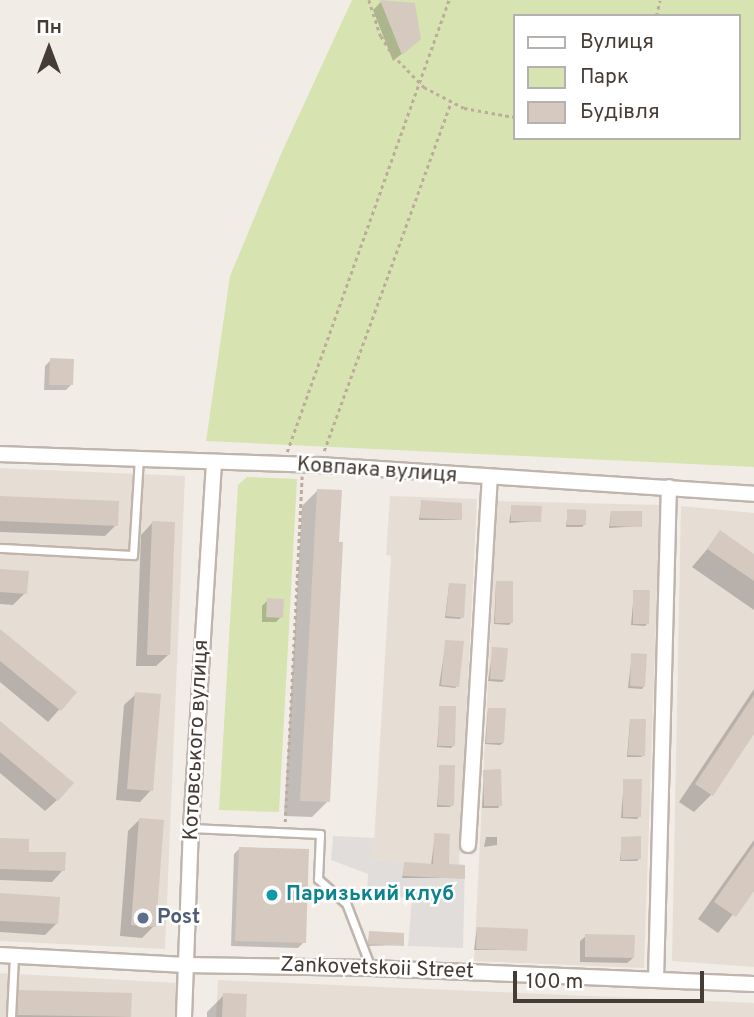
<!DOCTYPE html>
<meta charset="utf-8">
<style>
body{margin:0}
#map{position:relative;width:754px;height:1017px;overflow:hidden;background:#f2ece7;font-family:Overpass,sans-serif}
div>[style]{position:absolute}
.residential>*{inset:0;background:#e6ddd5}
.green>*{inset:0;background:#d7e4b1}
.parking>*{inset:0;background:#e1dddb}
.shadow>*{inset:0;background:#0003}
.building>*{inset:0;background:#d6c9c0}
.path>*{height:2.5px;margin-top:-1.25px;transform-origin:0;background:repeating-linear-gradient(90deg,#beab9c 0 3.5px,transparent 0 7px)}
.roads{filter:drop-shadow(2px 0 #c0b5ad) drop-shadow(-2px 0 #c0b5ad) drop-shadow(0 2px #c0b5ad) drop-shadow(0 -2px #c0b5ad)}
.service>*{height:7px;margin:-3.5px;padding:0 3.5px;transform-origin:3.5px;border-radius:3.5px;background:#fff}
.minor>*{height:14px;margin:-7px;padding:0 7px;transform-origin:7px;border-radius:7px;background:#fff}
.dots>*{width:19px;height:19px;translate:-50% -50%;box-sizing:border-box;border:4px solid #fff;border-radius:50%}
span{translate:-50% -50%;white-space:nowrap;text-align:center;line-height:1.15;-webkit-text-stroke:5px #fff;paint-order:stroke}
.street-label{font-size:21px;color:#453c36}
.culture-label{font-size:21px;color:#0d838f;font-weight:700}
.left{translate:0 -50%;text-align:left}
.service-label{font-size:21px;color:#4e5e75;font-weight:700}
.legend{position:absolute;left:513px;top:14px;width:228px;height:126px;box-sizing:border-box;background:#fff;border:2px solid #b5b1af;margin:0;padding:9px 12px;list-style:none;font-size:21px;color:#453c36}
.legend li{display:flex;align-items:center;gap:14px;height:35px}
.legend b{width:35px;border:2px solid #b5b1af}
.north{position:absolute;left:14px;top:14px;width:70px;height:70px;-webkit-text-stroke:5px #fff;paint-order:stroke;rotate:0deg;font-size:19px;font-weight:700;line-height:28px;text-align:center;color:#453c36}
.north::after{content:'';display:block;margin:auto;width:24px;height:32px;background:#453c36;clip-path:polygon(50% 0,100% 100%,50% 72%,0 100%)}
.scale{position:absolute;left:513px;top:971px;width:191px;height:32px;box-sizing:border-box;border:4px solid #453c36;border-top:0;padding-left:9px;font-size:21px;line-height:24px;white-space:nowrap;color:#453c36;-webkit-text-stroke:5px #fff;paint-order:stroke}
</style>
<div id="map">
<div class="residential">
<div style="clip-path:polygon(0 468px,185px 476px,165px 949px,0 941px)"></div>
<div style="clip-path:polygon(390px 496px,477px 499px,459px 865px,373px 860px,391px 556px,386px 555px)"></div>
<div style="clip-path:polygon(497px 501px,660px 505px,644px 968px,474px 961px)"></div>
<div style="clip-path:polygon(681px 506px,754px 513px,754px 967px,672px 961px)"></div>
<div style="clip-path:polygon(0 973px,178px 983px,177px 1017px,0 1017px)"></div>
<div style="clip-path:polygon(218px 980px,754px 1003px,754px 1017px,216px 1017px)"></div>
</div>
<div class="green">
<div style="clip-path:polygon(evenodd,352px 0,754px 0,754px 467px,206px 441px,230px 276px,281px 154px,352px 0,514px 16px,738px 16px,738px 138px,514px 138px,514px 16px)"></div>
<div style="clip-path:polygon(247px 477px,297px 479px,279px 812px,219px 810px,238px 485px)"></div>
</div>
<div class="parking">
<div style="clip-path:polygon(333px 836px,375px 838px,373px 860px,465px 865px,463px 948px,408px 946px,412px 898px,367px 894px,368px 874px,331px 860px)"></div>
</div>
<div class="shadow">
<div style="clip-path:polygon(381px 2px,413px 5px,410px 47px,393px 61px,373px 10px)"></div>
<div style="clip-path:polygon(51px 360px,71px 385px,66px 390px,44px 390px,45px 366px)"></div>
<div style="clip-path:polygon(318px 490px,328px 801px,312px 817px,284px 816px,302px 506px)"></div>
<div style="clip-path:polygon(0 498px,116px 525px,105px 536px,0 532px)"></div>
<div style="clip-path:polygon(422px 502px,460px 520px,419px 520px)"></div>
<div style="clip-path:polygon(512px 506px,539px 521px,509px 523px)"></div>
<div style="clip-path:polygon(568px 511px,584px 525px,582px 527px,566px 527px)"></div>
<div style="clip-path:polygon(611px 512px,641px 526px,609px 528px)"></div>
<div style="clip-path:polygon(152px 523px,168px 655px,156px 666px,136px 666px,141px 535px)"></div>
<div style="clip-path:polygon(721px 533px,754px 556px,754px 610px,692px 567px)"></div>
<div style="clip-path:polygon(0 571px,25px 593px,13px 605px,0 604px)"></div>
<div style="clip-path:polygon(496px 583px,511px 623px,509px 625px,494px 624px)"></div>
<div style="clip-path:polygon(449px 585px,462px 617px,460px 619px,445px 618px)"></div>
<div style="clip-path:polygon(634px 592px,648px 623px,645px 626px,631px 625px)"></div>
<div style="clip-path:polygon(268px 600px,281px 617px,276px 622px,262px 622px,262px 606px)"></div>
<div style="clip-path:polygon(0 631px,74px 693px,48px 722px,0 682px)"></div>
<div style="clip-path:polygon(446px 641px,457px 686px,455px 688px,439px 686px)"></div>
<div style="clip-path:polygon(493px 649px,504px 680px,502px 682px,488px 681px)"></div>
<div style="clip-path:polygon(632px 655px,644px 686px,642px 689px,628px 688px)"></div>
<div style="clip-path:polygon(754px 689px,754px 731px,711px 795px,694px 812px,679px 802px)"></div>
<div style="clip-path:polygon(136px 694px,151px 790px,140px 802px,116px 800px,124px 705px)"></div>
<div style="clip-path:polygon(440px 708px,454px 745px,451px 748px,437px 747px)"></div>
<div style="clip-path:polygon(488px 709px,503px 743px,500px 745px,485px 744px)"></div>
<div style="clip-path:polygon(630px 721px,644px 755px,641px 757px,627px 757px)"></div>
<div style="clip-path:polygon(0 723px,57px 800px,45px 811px,0 773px)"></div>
<div style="clip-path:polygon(440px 767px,452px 805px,450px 807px,437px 807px)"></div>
<div style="clip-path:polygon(484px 771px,500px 805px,498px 808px,482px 808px)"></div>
<div style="clip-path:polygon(624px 780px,639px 816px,637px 819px,621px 818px)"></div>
<div style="clip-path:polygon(140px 819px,154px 926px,142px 938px,120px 936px,128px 831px)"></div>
<div style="clip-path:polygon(435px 835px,447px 866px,463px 878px,402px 878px,405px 864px,431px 865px)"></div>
<div style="clip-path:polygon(486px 837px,497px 837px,497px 845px,484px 847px)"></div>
<div style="clip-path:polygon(622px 838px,639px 859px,637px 861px,620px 861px)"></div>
<div style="clip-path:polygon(0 840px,63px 870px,52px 882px,0 880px)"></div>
<div style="clip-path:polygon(754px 840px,754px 888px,718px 933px,698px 919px)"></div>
<div style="clip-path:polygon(239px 849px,304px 942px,298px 948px,231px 946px,234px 854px)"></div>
<div style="clip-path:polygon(0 895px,56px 924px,45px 935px,0 932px)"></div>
<div style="clip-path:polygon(477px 928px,525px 950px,474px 950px)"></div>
<div style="clip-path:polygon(370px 933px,402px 945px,367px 946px)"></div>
<div style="clip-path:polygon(586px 936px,633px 958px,627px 963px,580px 962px,580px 941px)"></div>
<div style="clip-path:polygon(19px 992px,130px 1017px,7px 1017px,7px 1004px)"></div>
<div style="clip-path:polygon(224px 995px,244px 1017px,207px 1017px,207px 1012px)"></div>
</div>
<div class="building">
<div style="clip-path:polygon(380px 0,415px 3px,421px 39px,402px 55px)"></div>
<div style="clip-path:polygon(50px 358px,74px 359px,73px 385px,49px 385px)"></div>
<div style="clip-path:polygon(317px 489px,342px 490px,339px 542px,343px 542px,330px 802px,300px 801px)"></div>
<div style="clip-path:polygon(0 496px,119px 501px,118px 526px,0 521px)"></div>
<div style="clip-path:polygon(421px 500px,462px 503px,462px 520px,420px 518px)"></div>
<div style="clip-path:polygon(511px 505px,542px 506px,541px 522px,511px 521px)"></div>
<div style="clip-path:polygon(567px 509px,586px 510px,586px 525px,567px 525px)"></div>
<div style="clip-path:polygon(611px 511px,642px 511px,642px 527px,610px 526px)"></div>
<div style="clip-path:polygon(152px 521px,175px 522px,170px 655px,147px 655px)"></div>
<div style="clip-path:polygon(720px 530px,754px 554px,754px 581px,707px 549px)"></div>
<div style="clip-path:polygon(0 569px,29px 571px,27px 594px,0 592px)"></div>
<div style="clip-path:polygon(496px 581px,513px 581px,513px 623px,495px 623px)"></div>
<div style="clip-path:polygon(449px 583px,466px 584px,464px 618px,446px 616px)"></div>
<div style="clip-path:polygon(633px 590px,650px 590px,649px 624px,633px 624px)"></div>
<div style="clip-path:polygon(267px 598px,284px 599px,283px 618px,266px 617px)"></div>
<div style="clip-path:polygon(0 629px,77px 692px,61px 711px,0 661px)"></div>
<div style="clip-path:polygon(445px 640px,464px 641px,459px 687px,441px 685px)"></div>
<div style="clip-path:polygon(492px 647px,508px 648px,505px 680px,490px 679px)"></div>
<div style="clip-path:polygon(631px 653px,647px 654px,645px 687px,630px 686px)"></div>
<div style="clip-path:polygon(135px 692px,161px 694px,153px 791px,127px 789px)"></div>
<div style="clip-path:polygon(754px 695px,754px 734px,713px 796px,695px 784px)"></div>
<div style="clip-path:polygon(439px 706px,456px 706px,455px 746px,438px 746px)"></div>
<div style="clip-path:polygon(488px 708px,506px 708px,504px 743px,486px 743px)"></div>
<div style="clip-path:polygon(630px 719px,646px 719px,645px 756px,628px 755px)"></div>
<div style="clip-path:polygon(0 721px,74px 783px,58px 801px,0 752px)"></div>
<div style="clip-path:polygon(439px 765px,455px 765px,454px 806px,438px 805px)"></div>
<div style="clip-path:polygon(501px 769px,502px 806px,484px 806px,483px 770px)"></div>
<div style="clip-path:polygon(623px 779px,642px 779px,641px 817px,623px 817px)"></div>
<div style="clip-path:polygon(139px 818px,164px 820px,156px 927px,131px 925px)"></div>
<div style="clip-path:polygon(434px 833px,450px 834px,449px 864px,465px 865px,465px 879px,403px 876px,404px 862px,433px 864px)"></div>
<div style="clip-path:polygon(641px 836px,641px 859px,621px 860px,621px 837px)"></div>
<div style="clip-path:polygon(0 838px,29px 839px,29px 852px,66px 852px,65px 871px,0 869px)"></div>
<div style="clip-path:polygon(754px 845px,754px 891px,736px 917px,714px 902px)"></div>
<div style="clip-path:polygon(239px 847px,309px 849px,306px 943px,235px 941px)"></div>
<div style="clip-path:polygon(0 893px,60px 897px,58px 924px,0 921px)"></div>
<div style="clip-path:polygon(477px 927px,528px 929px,527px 951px,476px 949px)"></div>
<div style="clip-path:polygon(369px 931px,404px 933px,404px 946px,368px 944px)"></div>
<div style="clip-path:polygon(585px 934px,635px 935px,634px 958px,585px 957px)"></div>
<div style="clip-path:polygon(18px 990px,132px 993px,131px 1017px,17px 1015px)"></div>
<div style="clip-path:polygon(223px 993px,247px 994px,246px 1017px,222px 1017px)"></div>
</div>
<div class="path">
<div style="left:369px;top:0;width:38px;rotate:72deg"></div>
<div style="left:381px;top:36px;width:22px;rotate:58deg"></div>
<div style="left:393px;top:55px;width:45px;rotate:45.9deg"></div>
<div style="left:424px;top:87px;width:45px;rotate:27.7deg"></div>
<div style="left:464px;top:108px;width:51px;rotate:10.2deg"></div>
<div style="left:656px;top:16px;width:16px;rotate:-76deg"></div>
<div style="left:324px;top:451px;width:371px;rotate:-70deg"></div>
<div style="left:287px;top:452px;width:480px;rotate:-70.3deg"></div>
<div style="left:285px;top:822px;width:346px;rotate:-87.2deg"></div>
</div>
<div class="roads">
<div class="service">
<div style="left:0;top:548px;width:133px;rotate:3deg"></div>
<div style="left:133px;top:555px;width:97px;rotate:-86.5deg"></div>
<div style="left:191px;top:828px;width:129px;rotate:2.7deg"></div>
<div style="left:320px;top:834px;width:45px;rotate:92.5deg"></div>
<div style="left:318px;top:879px;width:37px;rotate:41deg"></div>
<div style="left:346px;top:903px;width:70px;rotate:69deg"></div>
<div style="left:11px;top:1017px;width:61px;rotate:-87.2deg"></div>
</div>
<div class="minor">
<div style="left:0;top:454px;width:319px;rotate:2deg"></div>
<div style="left:319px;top:465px;width:436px;rotate:3.8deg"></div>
<div style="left:468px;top:845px;width:367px;rotate:-86.6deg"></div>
<div style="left:0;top:955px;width:186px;rotate:3.1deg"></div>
<div style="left:186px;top:965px;width:185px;rotate:0.9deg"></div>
<div style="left:371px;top:968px;width:383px;rotate:2.4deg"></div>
<div style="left:656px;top:980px;width:493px;rotate:-88.5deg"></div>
<div style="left:184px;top:1017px;width:189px;rotate:-87.9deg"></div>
<div style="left:191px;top:828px;width:367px;rotate:-86.4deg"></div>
</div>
</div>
<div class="dots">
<div style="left:272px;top:895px;background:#0f9aa8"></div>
<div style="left:143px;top:918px;background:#5c6f8a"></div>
</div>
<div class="street-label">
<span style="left:377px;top:471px;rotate:4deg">Ковпака вулиця</span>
<span style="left:197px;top:740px;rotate:-87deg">Котовського вулиця</span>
<span style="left:377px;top:969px;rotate:2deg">Zankovetskoii Street</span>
</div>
<div class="culture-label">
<span class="left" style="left:286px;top:895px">Паризький клуб</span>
</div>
<div class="service-label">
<span class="left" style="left:157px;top:918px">Post</span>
</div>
<ul class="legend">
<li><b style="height:9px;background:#fff"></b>Вулиця</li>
<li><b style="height:19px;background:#d7e4b1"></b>Парк</li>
<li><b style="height:19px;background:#d6c9c0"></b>Будівля</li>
</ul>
<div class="north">Пн</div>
<div class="scale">100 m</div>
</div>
